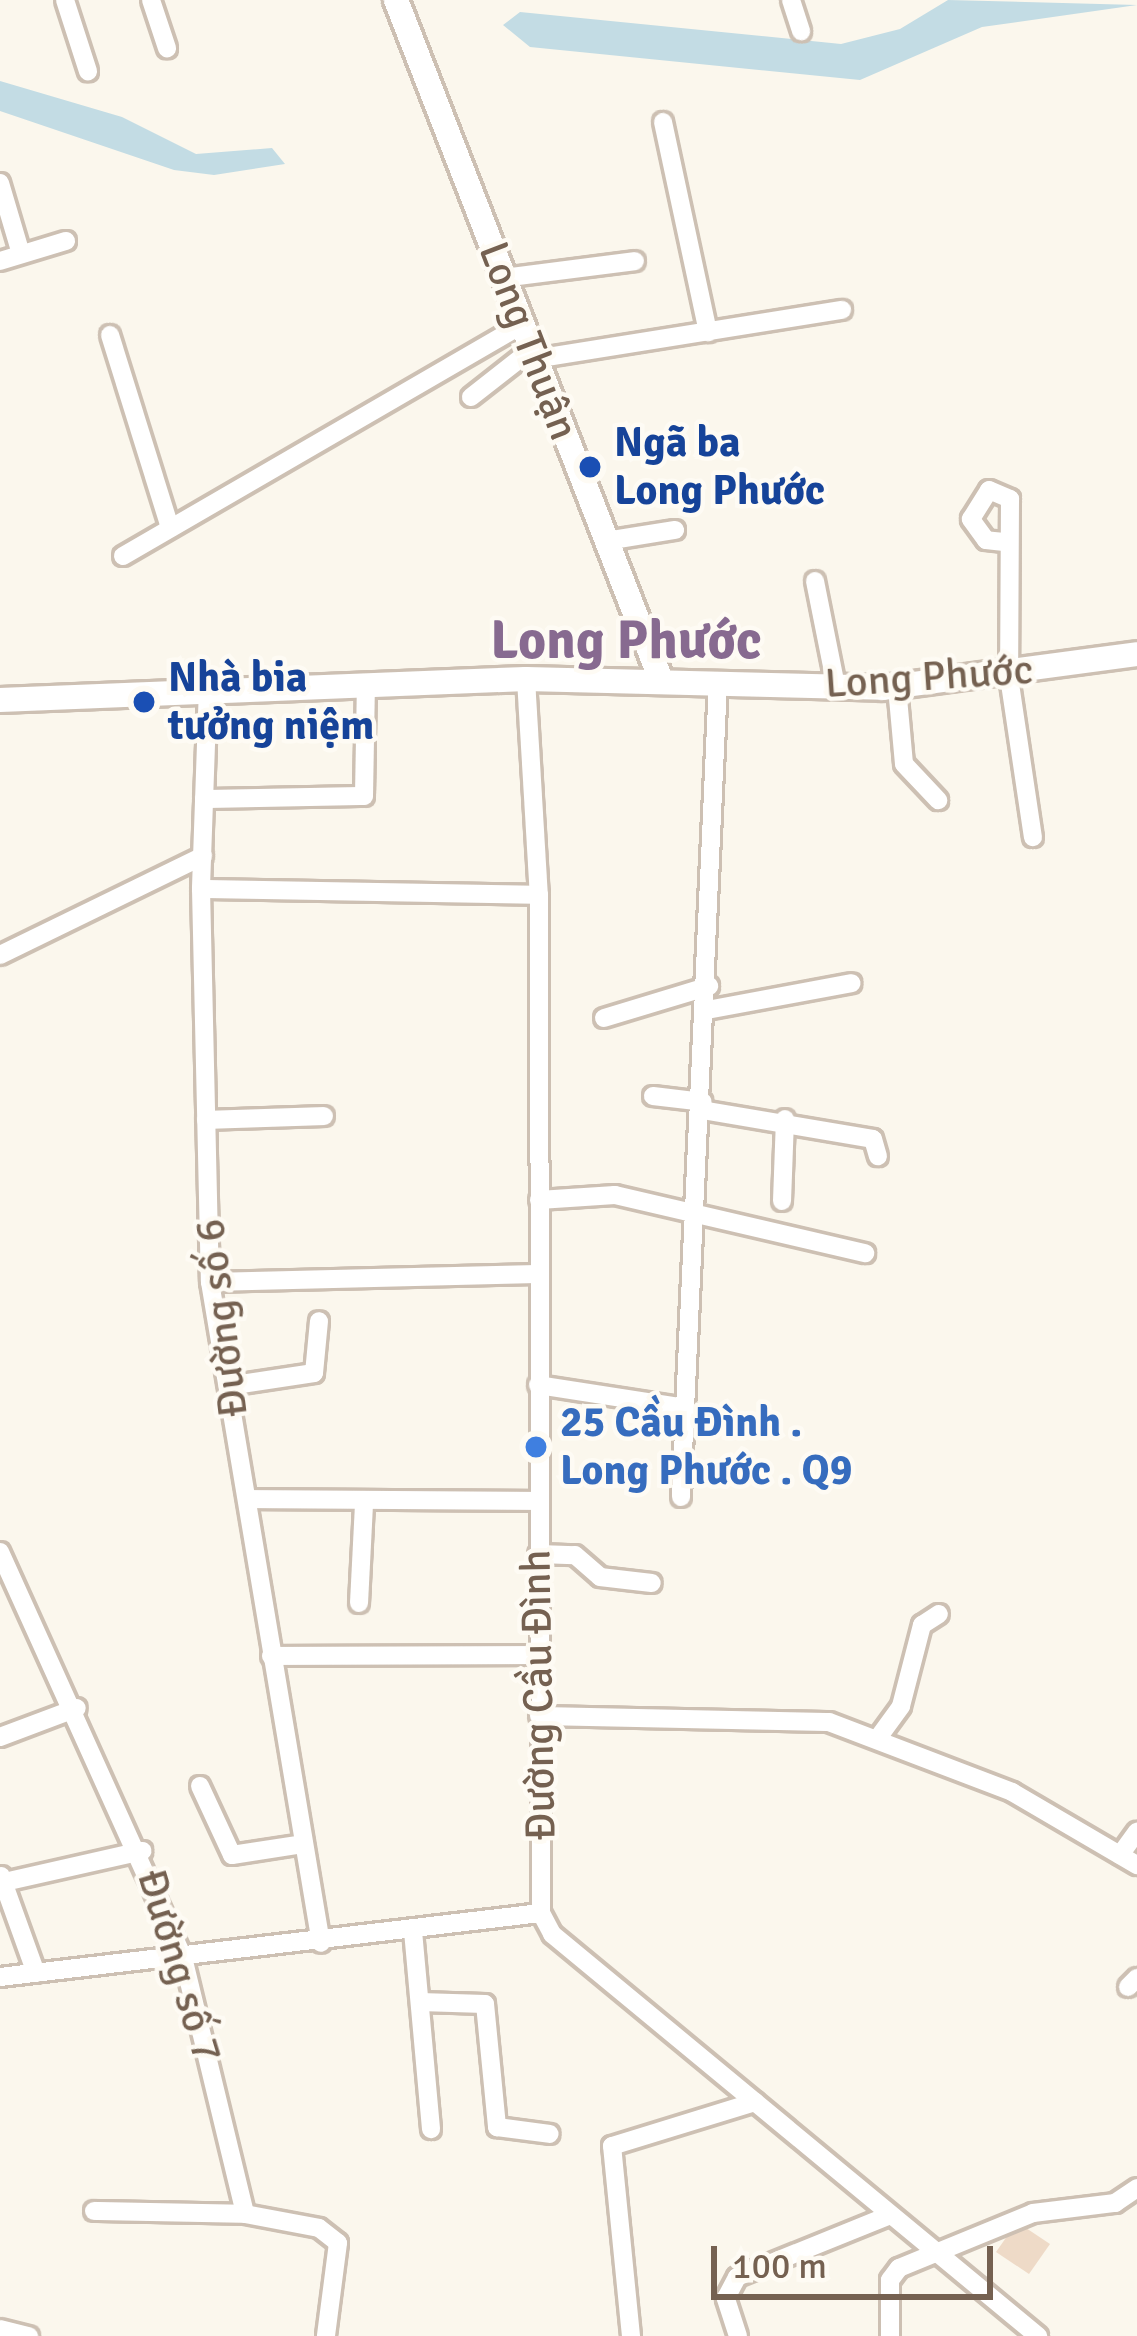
<!DOCTYPE html>
<meta charset="utf-8">
<style>
body{margin:0}
#map{position:relative;width:1137px;height:2336px;overflow:hidden;background:#fbf7ed;font-family:Signika,sans-serif}
div>[style]{position:absolute}
.water>*{inset:0;background:#c3dce4}
.building>*{inset:0;background:#eedac7}
.roads{filter:drop-shadow(3px 0 #cdc0b3) drop-shadow(-3px 0 #cdc0b3) drop-shadow(0 3px #cdc0b3) drop-shadow(0 -3px #cdc0b3)}
.minor>*{height:18px;margin:-9px;padding:0 9px;transform-origin:9px;border-radius:9px;background:#fff}
.tertiary>*{height:24px;margin:-12px;padding:0 12px;transform-origin:12px;border-radius:12px;background:#fff}
.dots>*{width:33px;height:33px;translate:-50% -50%;box-sizing:border-box;border:6px solid #fefbf4;border-radius:50%}
span{translate:-50% -50%;white-space:nowrap;text-align:center;line-height:1.15;-webkit-text-stroke:9px #fefbf4;paint-order:stroke}
.street-label{font-size:42px;color:#756151}
.transit-label{font-size:42px;color:#164399;font-weight:700}
.left{translate:0 -50%;text-align:left}
.shop-label{font-size:42px;color:#366cbe;font-weight:700}
.district-label{font-size:54px;color:#876a90;font-weight:700}
.scale{position:absolute;left:711px;top:2246px;width:282px;height:54px;box-sizing:border-box;border:6px solid #756151;border-top:0;padding-left:15px;font-size:36px;line-height:42px;white-space:nowrap;color:#756151;-webkit-text-stroke:9px #fefbf4;paint-order:stroke}
</style>
<div id="map">
<div class="water">
<div style="clip-path:polygon(948px 0,1137px 5px,982px 27px,860px 80px,530px 47px,503px 25px,520px 12px,841px 44px,900px 29px)"></div>
<div style="clip-path:polygon(0 81px,122px 117px,196px 154px,272px 148px,285px 164px,214px 175px,174px 170px,0 111px)"></div>
</div>
<div class="building">
<div style="clip-path:polygon(1017px 2222px,1050px 2244px,1029px 2274px,996px 2252px)"></div>
</div>
<div class="roads">
<div class="minor">
<div style="left:65px;top:0;width:75px;rotate:72.1deg"></div>
<div style="left:151px;top:0;width:51px;rotate:71.6deg"></div>
<div style="left:791px;top:0;width:33px;rotate:72deg"></div>
<div style="left:663px;top:122px;width:215px;rotate:77.9deg"></div>
<div style="left:0;top:183px;width:74px;rotate:73.5deg"></div>
<div style="left:0;top:261px;width:69px;rotate:-16.9deg"></div>
<div style="left:503px;top:278px;width:133px;rotate:-7.3deg"></div>
<div style="left:110px;top:335px;width:202px;rotate:72.7deg"></div>
<div style="left:535px;top:359px;width:311px;rotate:-9.1deg"></div>
<div style="left:471px;top:397px;width:76px;rotate:-38.1deg"></div>
<div style="left:606px;top:541px;width:70px;rotate:-9.1deg"></div>
<div style="left:1004px;top:542px;width:18px;rotate:-174deg"></div>
<div style="left:986px;top:540px;width:26px;rotate:-126deg"></div>
<div style="left:971px;top:519px;width:34px;rotate:-58deg"></div>
<div style="left:989px;top:490px;width:23px;rotate:23deg"></div>
<div style="left:1010px;top:499px;width:178px;rotate:90.3deg"></div>
<div style="left:1009px;top:677px;width:162px;rotate:81.5deg"></div>
<div style="left:123px;top:556px;width:461px;rotate:-30.1deg"></div>
<div style="left:815px;top:581px;width:107px;rotate:78.7deg"></div>
<div style="left:526px;top:679px;width:216px;rotate:86.6deg"></div>
<div style="left:539px;top:895px;width:1018px;rotate:89.89deg"></div>
<div style="left:541px;top:1913px;width:24px;rotate:62deg"></div>
<div style="left:552px;top:1934px;width:631px;rotate:39.6deg"></div>
<div style="left:208px;top:687px;width:202px;rotate:92deg"></div>
<div style="left:201px;top:889px;width:393px;rotate:88.7deg"></div>
<div style="left:210px;top:1282px;width:670px;rotate:80.47deg"></div>
<div style="left:897px;top:687px;width:77px;rotate:84.8deg"></div>
<div style="left:904px;top:764px;width:50px;rotate:46.6deg"></div>
<div style="left:204px;top:799px;width:160px;rotate:-1.1deg"></div>
<div style="left:364px;top:796px;width:113px;rotate:-89deg"></div>
<div style="left:201px;top:889px;width:338px;rotate:1deg"></div>
<div style="left:0;top:955px;width:226px;rotate:-26deg"></div>
<div style="left:707px;top:1010px;width:147px;rotate:-10.5deg"></div>
<div style="left:604px;top:1018px;width:110px;rotate:-16.9deg"></div>
<div style="left:653px;top:1096px;width:50px;rotate:6.8deg"></div>
<div style="left:702px;top:1110px;width:173px;rotate:9.6deg"></div>
<div style="left:873px;top:1139px;width:18px;rotate:74deg"></div>
<div style="left:206px;top:1120px;width:118px;rotate:-1.9deg"></div>
<div style="left:539px;top:1200px;width:76px;rotate:-3.8deg"></div>
<div style="left:615px;top:1195px;width:257px;rotate:13.1deg"></div>
<div style="left:782px;top:1201px;width:82px;rotate:-87.9deg"></div>
<div style="left:210px;top:1282px;width:328px;rotate:-1.4deg"></div>
<div style="left:538px;top:1385px;width:150px;rotate:8.8deg"></div>
<div style="left:228px;top:1386px;width:87px;rotate:-8.6deg"></div>
<div style="left:314px;top:1373px;width:52px;rotate:-84.5deg"></div>
<div style="left:681px;top:1497px;width:816px;rotate:-87.4deg"></div>
<div style="left:248px;top:1499px;width:290px;rotate:0.4deg"></div>
<div style="left:0;top:1552px;width:444px;rotate:65.7deg"></div>
<div style="left:183px;top:1957px;width:264px;rotate:76.4deg"></div>
<div style="left:245px;top:2214px;width:75px;rotate:10.7deg"></div>
<div style="left:319px;top:2228px;width:24px;rotate:38deg"></div>
<div style="left:338px;top:2243px;width:94px;rotate:97.4deg"></div>
<div style="left:538px;top:1554px;width:37px;rotate:2deg"></div>
<div style="left:575px;top:1555px;width:33px;rotate:41deg"></div>
<div style="left:600px;top:1577px;width:52px;rotate:6.6deg"></div>
<div style="left:359px;top:1603px;width:100px;rotate:-87.1deg"></div>
<div style="left:271px;top:1656px;width:267px;rotate:-0.2deg"></div>
<div style="left:539px;top:1716px;width:290px;rotate:1.2deg"></div>
<div style="left:829px;top:1722px;width:196px;rotate:20.9deg"></div>
<div style="left:1012px;top:1792px;width:145px;rotate:30.3deg"></div>
<div style="left:0;top:1737px;width:82px;rotate:-20.6deg"></div>
<div style="left:878px;top:1738px;width:39px;rotate:-54deg"></div>
<div style="left:901px;top:1706px;width:84px;rotate:-75.5deg"></div>
<div style="left:922px;top:1625px;width:20px;rotate:-33deg"></div>
<div style="left:200px;top:1786px;width:76px;rotate:65.1deg"></div>
<div style="left:232px;top:1855px;width:73px;rotate:-8.7deg"></div>
<div style="left:1120px;top:1855px;width:29px;rotate:-54deg"></div>
<div style="left:1px;top:1876px;width:103px;rotate:70.2deg"></div>
<div style="left:0;top:1883px;width:146px;rotate:-12.7deg"></div>
<div style="left:413px;top:1931px;width:199px;rotate:84.8deg"></div>
<div style="left:0;top:1977px;width:545px;rotate:-6.75deg"></div>
<div style="left:1128px;top:1987px;width:13px;rotate:-45deg"></div>
<div style="left:420px;top:2002px;width:65px;rotate:1.8deg"></div>
<div style="left:485px;top:2004px;width:124px;rotate:84.4deg"></div>
<div style="left:497px;top:2127px;width:53px;rotate:7.5deg"></div>
<div style="left:94px;top:2211px;width:151px;rotate:1.1deg"></div>
<div style="left:0;top:2329px;width:30px;rotate:14deg"></div>
<div style="left:631px;top:2336px;width:191px;rotate:-95.7deg"></div>
<div style="left:612px;top:2146px;width:150px;rotate:-17.1deg"></div>
<div style="left:738px;top:2336px;width:40px;rotate:-108deg"></div>
<div style="left:726px;top:2298px;width:24px;rotate:-62deg"></div>
<div style="left:737px;top:2277px;width:163px;rotate:-22deg"></div>
<div style="left:890px;top:2336px;width:56px;rotate:-90deg"></div>
<div style="left:890px;top:2280px;width:15px;rotate:-53deg"></div>
<div style="left:899px;top:2268px;width:145px;rotate:-22.3deg"></div>
<div style="left:1033px;top:2213px;width:83px;rotate:-7deg"></div>
<div style="left:1115px;top:2203px;width:27px;rotate:-34deg"></div>
</div>
<div class="tertiary">
<div style="left:396px;top:0;width:730px;rotate:68.71deg"></div>
<div style="left:0;top:700px;width:526px;rotate:-2.29deg"></div>
<div style="left:526px;top:679px;width:357px;rotate:1.4deg"></div>
<div style="left:883px;top:688px;width:256px;rotate:-7.6deg"></div>
</div>
</div>
<div class="dots">
<div style="left:590px;top:467px;background:#1a4fb4"></div>
<div style="left:144px;top:702px;background:#1a4fb4"></div>
<div style="left:536px;top:1447px;background:#3f7fe0"></div>
</div>
<div class="street-label">
<span style="left:528px;top:341px;rotate:69deg">Long Thuận</span>
<span style="left:929px;top:677px;rotate:-4deg">Long Phước</span>
<span style="left:222px;top:1318px;rotate:-97deg">Đường số 6</span>
<span style="left:539px;top:1695px;rotate:-91deg">Đường Cầu Đình</span>
<span style="left:179px;top:1966px;rotate:73deg">Đường số 7</span>
</div>
<div class="transit-label">
<span class="left" style="left:614px;top:467px">Ngã ba<br>Long Phước</span>
<span class="left" style="left:168px;top:702px">Nhà bia<br>tưởng niệm</span>
</div>
<div class="shop-label">
<span class="left" style="left:560px;top:1447px">25 Cầu Đình .<br>Long Phước . Q9</span>
</div>
<div class="district-label">
<span style="left:626px;top:641px">Long Phước</span>
</div>
<div class="scale">100 m</div>
</div>
